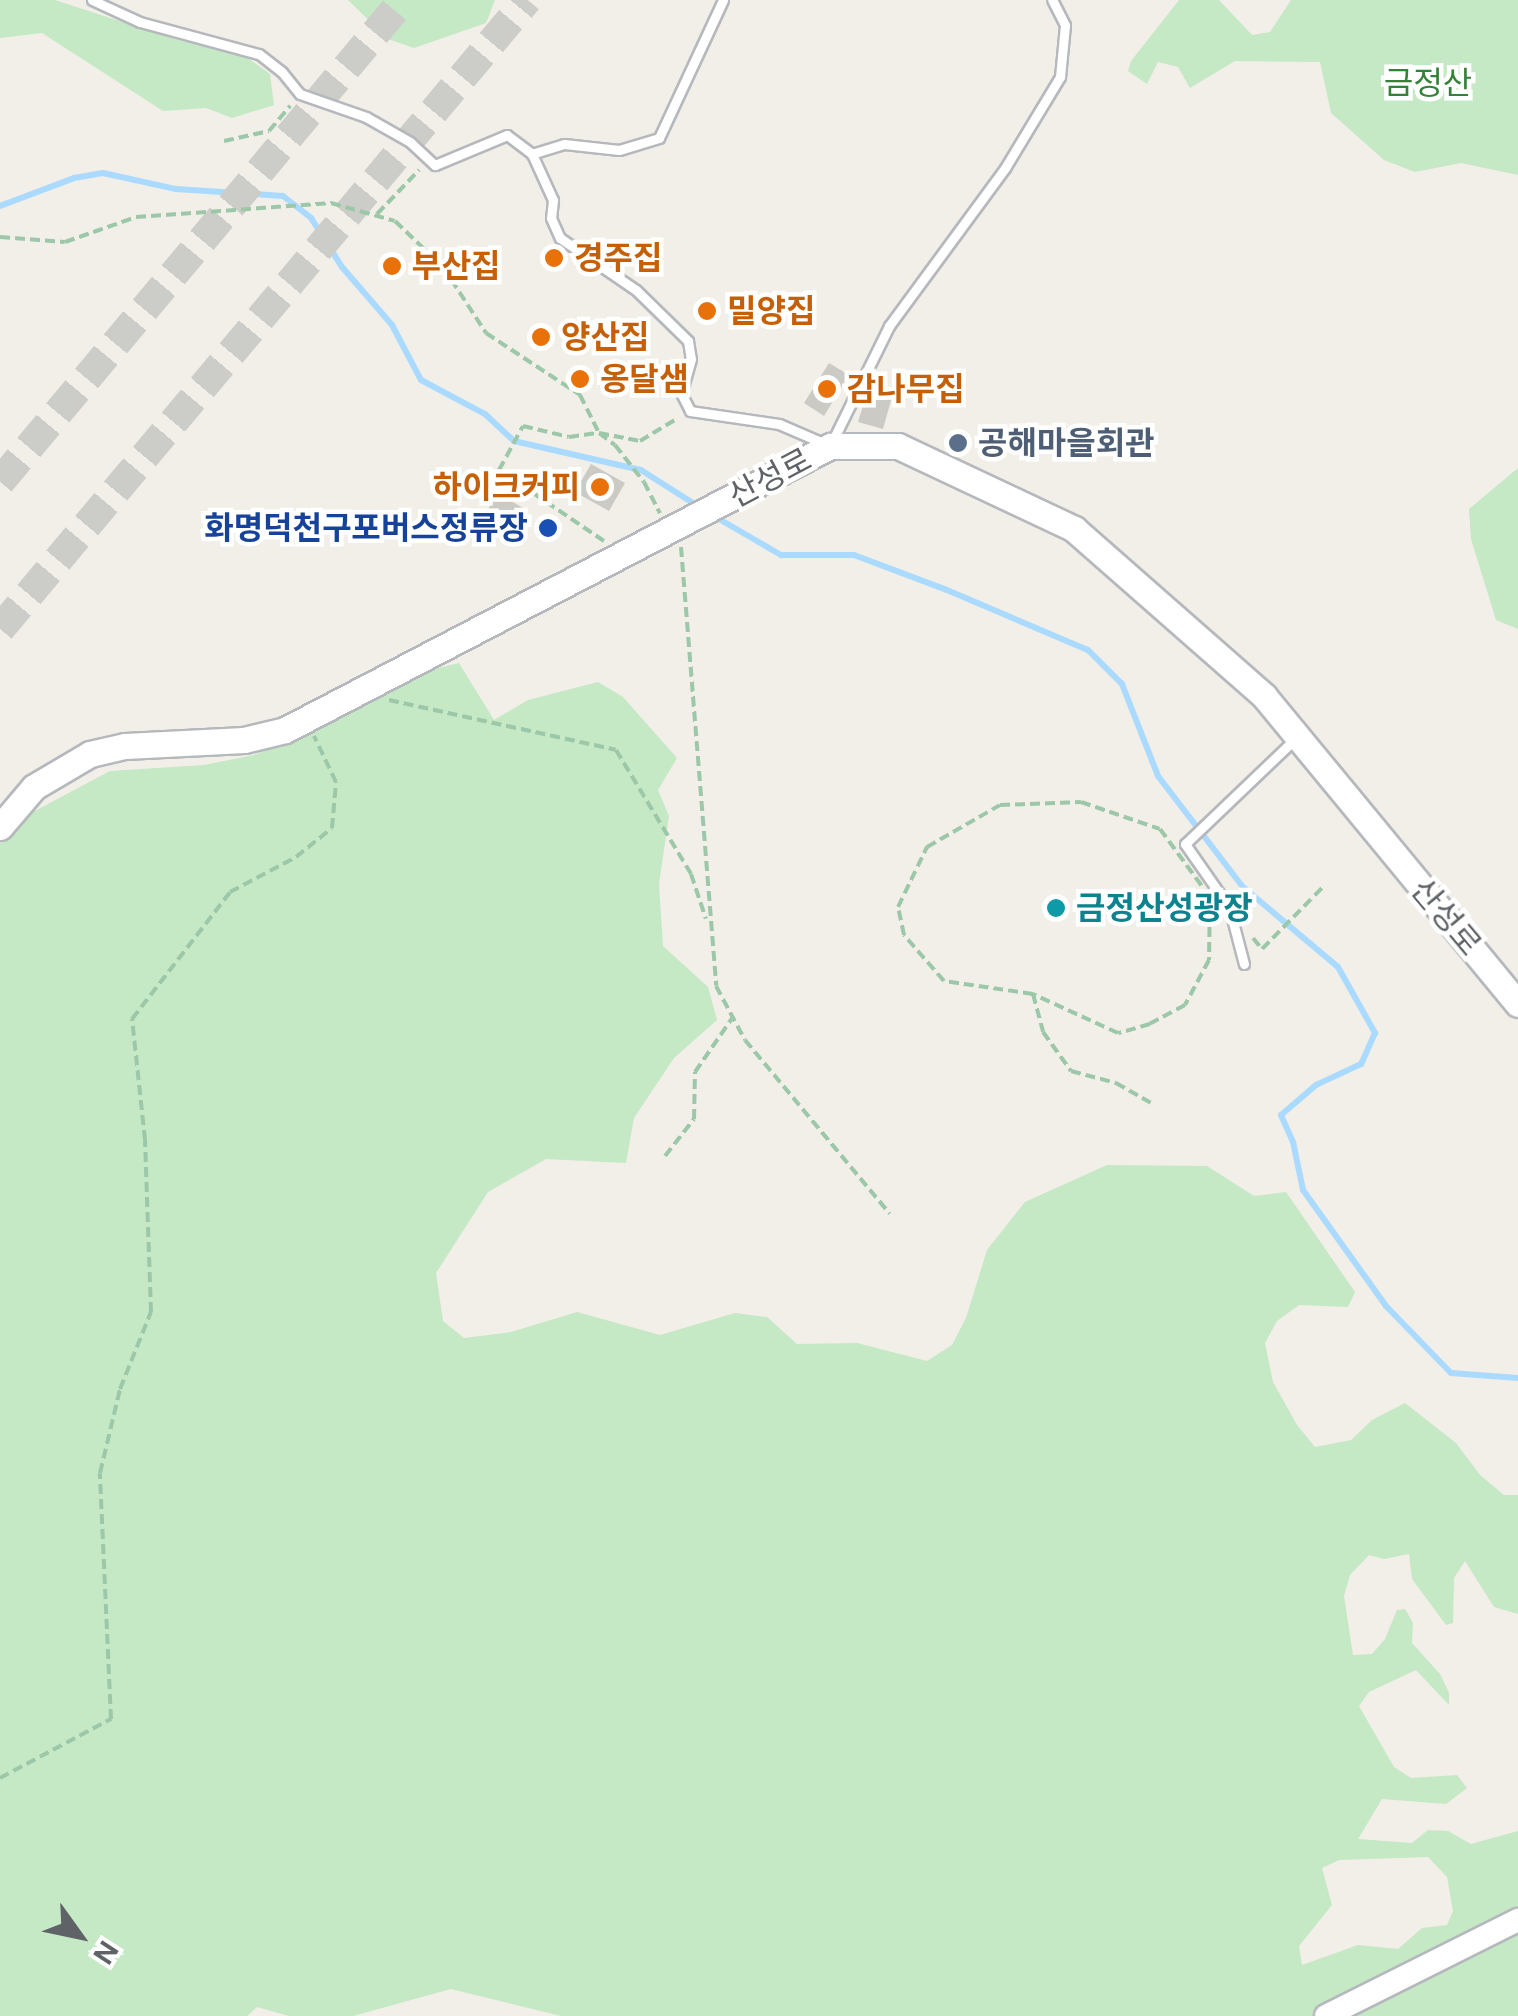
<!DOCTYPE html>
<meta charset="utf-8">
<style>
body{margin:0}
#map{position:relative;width:1518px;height:2016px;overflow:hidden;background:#f1efe8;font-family:"DM Sans","Noto Sans KR",sans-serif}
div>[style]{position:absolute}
.green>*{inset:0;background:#c5e8c5}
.stream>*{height:6px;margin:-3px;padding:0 3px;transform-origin:3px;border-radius:3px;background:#aadaff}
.building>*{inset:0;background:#cccac5}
.trunk-tunnel>*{height:30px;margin-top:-15px;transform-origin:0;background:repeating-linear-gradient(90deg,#ccccc8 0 30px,transparent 0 45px)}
.path>*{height:4px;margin-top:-2px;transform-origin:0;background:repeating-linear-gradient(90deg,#9cc7a9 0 10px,transparent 0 15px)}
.roads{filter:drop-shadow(2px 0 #b5b8bc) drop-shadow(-2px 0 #b5b8bc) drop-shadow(0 2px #b5b8bc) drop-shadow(0 -2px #b5b8bc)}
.service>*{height:9px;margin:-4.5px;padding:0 4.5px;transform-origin:4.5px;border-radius:4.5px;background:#fff}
.tertiary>*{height:22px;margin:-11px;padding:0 11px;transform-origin:11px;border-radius:11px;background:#fff}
.secondary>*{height:25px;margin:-12.5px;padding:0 12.5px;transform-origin:12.5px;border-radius:12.5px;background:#fff}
.dots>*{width:28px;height:28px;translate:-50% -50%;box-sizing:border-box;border:5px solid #fff;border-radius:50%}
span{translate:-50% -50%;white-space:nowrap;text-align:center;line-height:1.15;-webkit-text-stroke:9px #fff;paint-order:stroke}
.park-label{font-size:32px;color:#348238}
.food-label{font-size:32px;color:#c56008;font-weight:700}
.left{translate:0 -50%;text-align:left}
.right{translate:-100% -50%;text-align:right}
.service-label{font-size:32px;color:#4e5e75;font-weight:700}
.street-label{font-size:32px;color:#5f6368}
.transit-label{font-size:32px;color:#164399;font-weight:700}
.culture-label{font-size:32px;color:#0d838f;font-weight:700}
.north{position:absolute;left:30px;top:1886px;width:100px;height:100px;-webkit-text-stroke:8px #fff;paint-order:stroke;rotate:123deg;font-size:28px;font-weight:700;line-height:40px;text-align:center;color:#5f6368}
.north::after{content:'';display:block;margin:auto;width:35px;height:45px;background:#5f6368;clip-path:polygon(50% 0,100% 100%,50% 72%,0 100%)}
</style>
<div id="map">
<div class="green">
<div style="clip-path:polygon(0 0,55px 0,181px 41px,238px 51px,270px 74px,274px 105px,232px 118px,206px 108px,163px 111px,42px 33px,0 38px)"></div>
<div style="clip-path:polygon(348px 0,495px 0,486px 23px,414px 48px,388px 39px)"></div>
<div style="clip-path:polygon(1179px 0,1219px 0,1252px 35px,1270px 32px,1291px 0,1518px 0,1518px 175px,1461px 163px,1415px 172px,1384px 160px,1331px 113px,1320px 62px,1235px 61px,1190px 88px,1178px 67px,1158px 62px,1147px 84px,1128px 71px,1131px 61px)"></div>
<div style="clip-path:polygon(1518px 468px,1518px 629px,1496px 620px,1471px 539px,1469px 509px)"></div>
<div style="clip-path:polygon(evenodd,459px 663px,494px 720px,528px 700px,598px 682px,623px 697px,677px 758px,658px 790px,669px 816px,659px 884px,663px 946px,708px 987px,717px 1020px,674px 1058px,634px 1118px,626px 1163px,546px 1159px,488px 1192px,436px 1273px,443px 1321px,464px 1338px,511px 1332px,577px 1312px,660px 1335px,735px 1313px,767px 1317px,797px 1344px,857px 1343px,927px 1361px,952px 1345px,966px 1318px,987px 1250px,1025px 1202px,1107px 1165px,1207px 1166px,1254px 1196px,1286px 1192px,1355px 1292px,1348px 1307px,1299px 1305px,1277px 1321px,1265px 1343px,1273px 1382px,1297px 1425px,1315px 1447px,1351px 1440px,1372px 1420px,1405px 1403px,1456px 1443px,1480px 1475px,1504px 1495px,1518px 1495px,1518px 1614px,1494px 1607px,1465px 1561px,1454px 1578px,1453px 1623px,1446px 1625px,1412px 1579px,1409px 1554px,1384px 1559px,1369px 1555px,1350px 1575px,1344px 1596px,1353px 1655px,1372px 1654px,1385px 1639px,1397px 1610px,1405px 1609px,1413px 1623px,1412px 1643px,1440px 1674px,1449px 1693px,1449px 1705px,1416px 1670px,1369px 1692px,1359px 1706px,1394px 1767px,1411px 1778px,1457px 1775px,1467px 1788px,1446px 1804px,1382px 1799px,1358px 1839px,1412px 1843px,1428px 1830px,1448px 1831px,1471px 1844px,1518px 1831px,1518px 2016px,561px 2016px,451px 1989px,353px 2016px,289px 2016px,257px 2007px,247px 2016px,0 2016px,0 839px,16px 821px,110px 771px,204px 765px,254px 755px,313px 732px,430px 670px,459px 663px,1428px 1857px,1447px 1877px,1453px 1911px,1447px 1925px,1422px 1928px,1398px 1949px,1358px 1945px,1302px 1965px,1299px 1946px,1332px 1905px,1322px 1868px,1339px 1860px,1428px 1857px)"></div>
</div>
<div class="stream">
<div style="left:0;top:206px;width:79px;rotate:-20.7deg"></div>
<div style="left:74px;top:178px;width:29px;rotate:-10deg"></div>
<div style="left:103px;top:173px;width:75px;rotate:12.4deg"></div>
<div style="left:176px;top:189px;width:107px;rotate:3.7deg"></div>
<div style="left:283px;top:196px;width:36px;rotate:38deg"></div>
<div style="left:311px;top:218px;width:58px;rotate:57.7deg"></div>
<div style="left:342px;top:267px;width:77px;rotate:49.2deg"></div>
<div style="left:392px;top:325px;width:62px;rotate:62.2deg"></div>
<div style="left:421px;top:380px;width:72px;rotate:28deg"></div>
<div style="left:485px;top:414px;width:40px;rotate:43deg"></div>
<div style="left:514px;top:441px;width:130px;rotate:12.9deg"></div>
<div style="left:641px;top:470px;width:69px;rotate:32.5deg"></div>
<div style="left:714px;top:516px;width:78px;rotate:30.2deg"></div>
<div style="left:781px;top:555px;width:73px"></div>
<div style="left:854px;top:555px;width:99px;rotate:20.6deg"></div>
<div style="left:947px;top:590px;width:153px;rotate:23.1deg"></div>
<div style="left:1088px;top:650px;width:48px;rotate:45deg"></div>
<div style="left:1122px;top:684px;width:99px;rotate:68.6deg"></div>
<div style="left:1158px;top:776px;width:140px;rotate:52.6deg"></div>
<div style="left:1243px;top:887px;width:124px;rotate:40.1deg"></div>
<div style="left:1338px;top:967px;width:76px;rotate:60.7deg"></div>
<div style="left:1375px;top:1033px;width:34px;rotate:114deg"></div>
<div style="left:1361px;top:1064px;width:50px;rotate:155deg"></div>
<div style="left:1316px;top:1085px;width:46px;rotate:139.4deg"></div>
<div style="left:1281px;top:1115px;width:30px;rotate:66deg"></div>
<div style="left:1293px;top:1142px;width:49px;rotate:78.2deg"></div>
<div style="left:1303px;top:1190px;width:143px;rotate:54.4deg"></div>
<div style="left:1386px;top:1306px;width:93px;rotate:45.9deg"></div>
<div style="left:1451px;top:1373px;width:67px;rotate:4.3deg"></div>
</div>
<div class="building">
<div style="clip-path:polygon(829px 363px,849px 375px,824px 416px,804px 403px)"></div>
<div style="clip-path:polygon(869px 386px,893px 393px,883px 429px,858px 422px)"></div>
<div style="clip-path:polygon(591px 464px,625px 483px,609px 511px,575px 492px)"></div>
<div style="clip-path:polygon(498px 493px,523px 508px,510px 530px,485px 514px)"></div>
</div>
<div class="trunk-tunnel">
<div style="left:0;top:482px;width:628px;rotate:-50.1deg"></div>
<div style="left:0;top:629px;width:821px;rotate:-50.04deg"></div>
</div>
<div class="path">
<div style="left:224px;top:141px;width:46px;rotate:-12.5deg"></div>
<div style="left:269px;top:131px;width:33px;rotate:-50deg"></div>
<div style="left:377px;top:214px;width:61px;rotate:-46.3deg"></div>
<div style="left:0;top:237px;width:65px;rotate:4.4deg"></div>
<div style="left:65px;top:242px;width:75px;rotate:-19.4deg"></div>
<div style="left:136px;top:217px;width:196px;rotate:-4.1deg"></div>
<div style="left:331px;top:203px;width:66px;rotate:15.7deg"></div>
<div style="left:395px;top:221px;width:66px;rotate:43.8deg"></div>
<div style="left:443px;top:267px;width:79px;rotate:56.9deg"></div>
<div style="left:486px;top:333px;width:113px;rotate:33.4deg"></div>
<div style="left:580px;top:395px;width:42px;rotate:63.4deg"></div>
<div style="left:599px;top:433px;width:20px;rotate:37deg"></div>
<div style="left:615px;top:445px;width:47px;rotate:51.9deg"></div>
<div style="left:644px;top:482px;width:35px;rotate:63deg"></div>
<div style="left:604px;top:541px;width:127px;rotate:-145.9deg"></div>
<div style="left:499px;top:470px;width:50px;rotate:-61.4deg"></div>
<div style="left:523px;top:426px;width:47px;rotate:13.4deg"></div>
<div style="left:569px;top:437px;width:30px;rotate:-8deg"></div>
<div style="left:599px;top:433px;width:42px;rotate:11deg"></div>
<div style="left:640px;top:441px;width:44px;rotate:-31.2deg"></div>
<div style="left:681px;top:547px;width:440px;rotate:85.4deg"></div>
<div style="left:716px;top:986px;width:61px;rotate:61.8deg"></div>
<div style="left:745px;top:1040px;width:226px;rotate:50.2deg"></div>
<div style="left:389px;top:700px;width:232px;rotate:12.4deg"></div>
<div style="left:616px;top:750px;width:145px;rotate:58.8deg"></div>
<div style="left:691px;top:874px;width:47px;rotate:71.6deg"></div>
<div style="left:1081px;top:802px;width:83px;rotate:18.9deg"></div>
<div style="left:1160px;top:829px;width:84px;rotate:53.7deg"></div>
<div style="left:1210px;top:897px;width:63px;rotate:90.9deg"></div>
<div style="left:1209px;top:960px;width:51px;rotate:118.1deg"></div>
<div style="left:1185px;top:1005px;width:40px;rotate:152deg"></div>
<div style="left:1150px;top:1024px;width:33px;rotate:164deg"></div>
<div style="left:1118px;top:1033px;width:94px;rotate:-155.4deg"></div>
<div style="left:1033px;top:994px;width:90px;rotate:-171.7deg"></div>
<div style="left:944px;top:981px;width:61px;rotate:-131deg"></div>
<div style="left:904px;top:935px;width:29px;rotate:-102deg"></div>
<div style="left:898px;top:907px;width:67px;rotate:-64.2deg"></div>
<div style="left:927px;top:847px;width:84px;rotate:-29.9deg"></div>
<div style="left:1000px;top:805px;width:81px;rotate:-2.1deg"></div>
<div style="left:1253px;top:938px;width:14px;rotate:51deg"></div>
<div style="left:1262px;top:949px;width:86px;rotate:-45.5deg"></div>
<div style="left:1033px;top:994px;width:39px;rotate:75deg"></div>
<div style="left:1043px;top:1032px;width:48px;rotate:54.3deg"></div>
<div style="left:1071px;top:1071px;width:47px;rotate:14.9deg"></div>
<div style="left:1116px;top:1083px;width:40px;rotate:29.7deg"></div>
<div style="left:665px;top:1156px;width:47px;rotate:-51.9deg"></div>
<div style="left:694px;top:1119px;width:47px;rotate:-88.8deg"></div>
<div style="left:695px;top:1072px;width:67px;rotate:-55.4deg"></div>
<div style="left:0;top:1778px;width:126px;rotate:-28deg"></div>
<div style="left:111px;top:1719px;width:246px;rotate:-92.6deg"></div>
<div style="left:100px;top:1473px;width:86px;rotate:-76.6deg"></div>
<div style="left:120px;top:1389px;width:83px;rotate:-68.1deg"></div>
<div style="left:151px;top:1312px;width:172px;rotate:-92deg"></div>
<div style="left:145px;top:1140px;width:122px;rotate:-96.1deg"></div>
<div style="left:132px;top:1019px;width:160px;rotate:-52.3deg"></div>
<div style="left:230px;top:892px;width:75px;rotate:-27.9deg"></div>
<div style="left:296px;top:857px;width:46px;rotate:-38.9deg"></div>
<div style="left:332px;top:828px;width:46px;rotate:-85deg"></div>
<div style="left:336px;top:782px;width:51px;rotate:-115.6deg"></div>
</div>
<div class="roads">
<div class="service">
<div style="left:92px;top:0;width:53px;rotate:24.6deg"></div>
<div style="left:140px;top:22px;width:123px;rotate:15.1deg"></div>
<div style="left:259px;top:54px;width:29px;rotate:38deg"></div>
<div style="left:282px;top:72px;width:28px;rotate:51deg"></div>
<div style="left:300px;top:94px;width:70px;rotate:19.2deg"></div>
<div style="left:366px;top:117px;width:51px;rotate:29.6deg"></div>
<div style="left:410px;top:142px;width:34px;rotate:43deg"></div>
<div style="left:435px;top:165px;width:78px;rotate:-22.6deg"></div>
<div style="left:507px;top:135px;width:31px;rotate:37deg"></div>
<div style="left:723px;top:0;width:152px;rotate:114.9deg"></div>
<div style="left:659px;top:138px;width:42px;rotate:163.3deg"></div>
<div style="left:619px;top:150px;width:55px;rotate:-173.8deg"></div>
<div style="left:564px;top:144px;width:34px;rotate:163deg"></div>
<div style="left:532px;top:154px;width:51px;rotate:65.5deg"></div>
<div style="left:553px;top:200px;width:18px;rotate:96deg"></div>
<div style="left:551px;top:218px;width:22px;rotate:66deg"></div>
<div style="left:560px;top:238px;width:92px;rotate:34.4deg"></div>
<div style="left:636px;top:290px;width:73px;rotate:44.4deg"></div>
<div style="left:688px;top:341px;width:18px;rotate:81deg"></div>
<div style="left:691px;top:359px;width:35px;rotate:106deg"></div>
<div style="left:681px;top:393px;width:20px;rotate:63deg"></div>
<div style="left:690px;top:411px;width:90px;rotate:8.3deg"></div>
<div style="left:779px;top:424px;width:56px;rotate:23.3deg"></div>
<div style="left:830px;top:446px;width:134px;rotate:-63.8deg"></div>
<div style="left:889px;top:326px;width:196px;rotate:-53.7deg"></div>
<div style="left:1005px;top:168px;width:106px;rotate:-58.9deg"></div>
<div style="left:1060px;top:77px;width:52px;rotate:-84.5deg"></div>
<div style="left:1065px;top:25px;width:28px;rotate:-117deg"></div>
<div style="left:1244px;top:964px;width:59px;rotate:-104.7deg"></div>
<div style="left:1229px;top:907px;width:77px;rotate:-124.9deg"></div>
<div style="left:1185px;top:844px;width:152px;rotate:-43.7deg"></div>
</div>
<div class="tertiary">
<div style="left:1326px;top:2016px;width:215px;rotate:-26.6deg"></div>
</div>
<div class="secondary">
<div style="left:0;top:827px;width:52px;rotate:-49.6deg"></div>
<div style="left:34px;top:787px;width:65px;rotate:-30.5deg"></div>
<div style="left:90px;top:754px;width:36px;rotate:-13deg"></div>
<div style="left:125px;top:746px;width:119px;rotate:-2.9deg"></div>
<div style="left:244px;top:740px;width:42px;rotate:-13.7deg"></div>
<div style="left:285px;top:730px;width:615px;rotate:-27.52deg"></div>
<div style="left:830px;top:446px;width:68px"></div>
<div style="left:898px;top:446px;width:195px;rotate:25.2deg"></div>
<div style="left:1074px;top:529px;width:253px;rotate:41.3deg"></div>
<div style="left:1264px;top:696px;width:399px;rotate:50.5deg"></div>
</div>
</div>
<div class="dots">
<div style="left:554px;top:258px;background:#e8710a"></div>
<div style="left:392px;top:266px;background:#e8710a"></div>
<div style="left:707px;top:311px;background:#e8710a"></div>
<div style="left:541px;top:337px;background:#e8710a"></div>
<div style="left:580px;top:379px;background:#e8710a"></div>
<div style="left:827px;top:389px;background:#e8710a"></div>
<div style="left:958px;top:443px;background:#5c6f8a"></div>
<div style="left:600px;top:487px;background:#e8710a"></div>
<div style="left:548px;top:528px;background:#1a4fb4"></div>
<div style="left:1056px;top:908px;background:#0f9aa8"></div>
</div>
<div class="park-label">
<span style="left:1428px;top:83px">금정산</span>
</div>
<div class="food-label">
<span class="left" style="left:574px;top:258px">경주집</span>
<span class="left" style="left:412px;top:266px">부산집</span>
<span class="left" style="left:727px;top:311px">밀양집</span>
<span class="left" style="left:561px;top:337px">양산집</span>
<span class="left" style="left:600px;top:379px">옹달샘</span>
<span class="left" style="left:847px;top:389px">감나무집</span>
<span class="right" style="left:580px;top:487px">하이크커피</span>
</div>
<div class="service-label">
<span class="left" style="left:978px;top:443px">공해마을회관</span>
</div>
<div class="street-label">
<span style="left:770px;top:478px;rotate:-28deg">산성로</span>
<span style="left:1446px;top:917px;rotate:50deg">산성로</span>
</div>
<div class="transit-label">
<span class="right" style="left:528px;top:528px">화명덕천구포버스정류장</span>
</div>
<div class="culture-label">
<span class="left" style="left:1076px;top:908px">금정산성광장</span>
</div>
<div class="north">N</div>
</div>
